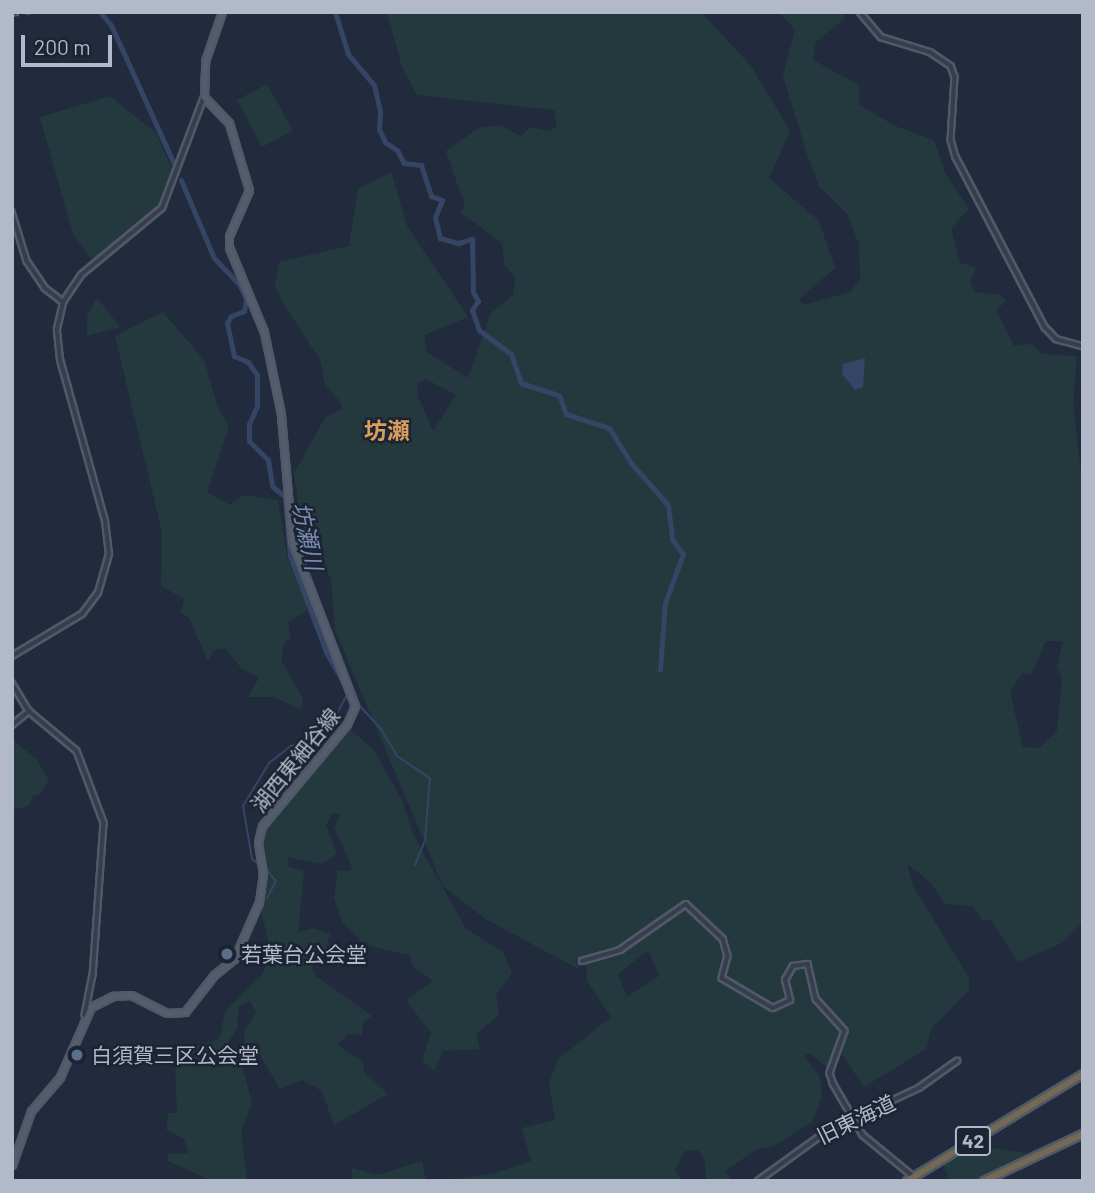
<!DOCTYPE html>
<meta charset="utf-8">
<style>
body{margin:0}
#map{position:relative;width:1095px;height:1193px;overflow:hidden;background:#222b3d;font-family:Barlow,"Noto Sans JP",sans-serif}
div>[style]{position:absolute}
.green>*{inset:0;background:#24393e}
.water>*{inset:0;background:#354565}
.stream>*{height:2px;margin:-1px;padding:0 1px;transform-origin:1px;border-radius:1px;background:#354565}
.river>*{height:5px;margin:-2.5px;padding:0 2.5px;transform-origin:2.5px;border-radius:2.5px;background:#354565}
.roads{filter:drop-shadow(2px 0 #515968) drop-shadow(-2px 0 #515968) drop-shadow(0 2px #515968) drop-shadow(0 -2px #515968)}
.minor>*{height:3.5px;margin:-1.75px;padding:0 1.75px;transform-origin:1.75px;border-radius:1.75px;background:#363e4d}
.major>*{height:5px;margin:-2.5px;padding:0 2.5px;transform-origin:2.5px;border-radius:2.5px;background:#545d6e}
.highway>*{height:6px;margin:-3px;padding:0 3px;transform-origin:3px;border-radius:3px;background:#746a53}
.rail>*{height:2px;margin-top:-1px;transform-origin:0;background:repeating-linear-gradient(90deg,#586175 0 7px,transparent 0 14px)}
.dots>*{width:19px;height:19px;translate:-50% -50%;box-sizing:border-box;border:4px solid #1c2332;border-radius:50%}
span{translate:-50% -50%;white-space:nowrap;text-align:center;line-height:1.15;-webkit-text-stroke:5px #1c2332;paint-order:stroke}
.shield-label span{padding:2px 5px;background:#1c2332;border:2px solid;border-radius:5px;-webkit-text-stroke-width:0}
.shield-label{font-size:19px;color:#b2b9c9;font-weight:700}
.street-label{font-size:21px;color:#b2b9c9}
.poi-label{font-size:21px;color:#b2b9c9}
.left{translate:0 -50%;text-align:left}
.neighbourhood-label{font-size:23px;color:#d89e5e;font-weight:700}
.water-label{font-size:23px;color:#798cb2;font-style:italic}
.frame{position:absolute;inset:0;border:14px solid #b2b9c9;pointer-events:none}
.scale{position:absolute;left:21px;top:35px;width:91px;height:32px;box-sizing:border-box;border:4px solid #b2b9c9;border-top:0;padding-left:9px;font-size:21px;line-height:24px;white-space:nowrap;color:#b2b9c9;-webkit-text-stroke:5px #1c2332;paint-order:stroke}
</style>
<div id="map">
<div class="green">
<div style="clip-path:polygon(evenodd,387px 12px,701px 12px,751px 66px,790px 131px,769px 178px,819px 221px,835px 268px,799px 299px,804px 305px,850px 292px,860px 280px,859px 245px,848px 215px,819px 186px,807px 154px,783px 76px,795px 30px,779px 12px,841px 12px,845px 18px,815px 43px,813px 60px,859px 85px,859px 105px,895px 126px,934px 140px,945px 173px,969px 209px,951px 228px,960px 263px,976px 267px,970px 282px,974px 292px,1000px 295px,1006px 301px,996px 310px,1014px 346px,1031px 344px,1042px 354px,1077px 356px,1073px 401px,1083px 492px,1083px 922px,1062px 943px,1018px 962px,991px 920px,982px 920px,973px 906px,945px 904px,930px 882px,907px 864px,913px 886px,969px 978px,969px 990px,931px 1029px,926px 1049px,864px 1087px,841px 1053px,827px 1068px,810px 1053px,804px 1056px,820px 1077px,822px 1096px,812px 1122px,774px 1146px,757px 1149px,725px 1171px,732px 1181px,706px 1181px,705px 1162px,698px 1150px,685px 1151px,675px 1170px,681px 1181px,440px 1181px,492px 1174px,531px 1161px,522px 1128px,555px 1120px,549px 1083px,558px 1059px,611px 1017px,587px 981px,586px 964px,577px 968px,487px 920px,443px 886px,335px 630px,331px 579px,301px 522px,294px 473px,325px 418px,342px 409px,342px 404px,325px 384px,320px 360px,283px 303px,275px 286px,279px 262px,349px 246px,358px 189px,391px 172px,407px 226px,468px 317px,424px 335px,427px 352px,468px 378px,491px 313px,513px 295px,515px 278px,504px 264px,502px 243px,460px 212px,465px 206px,446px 151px,479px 128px,500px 125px,521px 136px,531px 127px,549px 131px,557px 126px,554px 110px,417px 95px,402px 67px,387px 12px,426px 379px,456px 395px,433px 431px,418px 396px,417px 384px,426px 379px,387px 12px,1046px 641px,1063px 641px,1057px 667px,1062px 677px,1057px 731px,1039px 748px,1023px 747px,1010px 692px,1022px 673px,1031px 675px,1046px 641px,387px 12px,648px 950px,659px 976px,627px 997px,618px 974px,648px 950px)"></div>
<div style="clip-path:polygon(267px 84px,293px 131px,262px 147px,237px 100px)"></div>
<div style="clip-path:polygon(110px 96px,156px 133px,176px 178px,155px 212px,92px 260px,73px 234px,40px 117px)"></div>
<div style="clip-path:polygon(97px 298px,120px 327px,87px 336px,87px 316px)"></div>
<div style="clip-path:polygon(163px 312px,204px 360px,218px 408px,229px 426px,207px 492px,230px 505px,244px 495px,278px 500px,287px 556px,307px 606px,307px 610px,288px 623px,291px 638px,284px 643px,281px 660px,303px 699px,302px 710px,274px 697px,248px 697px,259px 678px,241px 668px,225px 648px,214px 650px,208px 661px,189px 618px,181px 613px,184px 599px,161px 586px,162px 532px,115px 336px)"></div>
<div style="clip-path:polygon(346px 726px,373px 749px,401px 798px,413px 834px,466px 929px,503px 952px,512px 973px,496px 995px,499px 1015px,476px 1034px,480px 1049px,443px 1051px,434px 1071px,422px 1060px,431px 1033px,406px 1000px,433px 981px,412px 966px,410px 955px,365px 945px,342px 922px,334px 898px,338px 870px,350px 871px,352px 867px,334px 828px,341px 814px,332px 813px,326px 825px,337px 854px,321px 864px,288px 857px,289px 867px,304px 871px,298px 932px,314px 928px,330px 934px,324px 956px,311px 965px,316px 976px,372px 1016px,363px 1023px,362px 1035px,347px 1034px,338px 1045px,363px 1062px,364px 1072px,388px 1094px,334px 1125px,322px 1091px,302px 1080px,280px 1089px,255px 1047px,243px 1053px,245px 1029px,256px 1013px,250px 1001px,239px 1006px,237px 1029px,227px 1044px,242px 1066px,252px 1103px,241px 1131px,247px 1181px,213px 1181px,168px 1161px,168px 1154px,188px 1153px,184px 1139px,166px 1129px,169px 1113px,177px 1113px,175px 1062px,189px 1049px,219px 1039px,226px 1010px,261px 976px,272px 955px,260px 907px,261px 828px)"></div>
<div style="clip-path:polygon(12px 739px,37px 760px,49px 781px,40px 794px,32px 796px,30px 805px,12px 810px)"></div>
<div style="clip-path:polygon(1083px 1128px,975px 1181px,950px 1181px,943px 1164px,973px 1145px,1026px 1153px)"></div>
<div style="clip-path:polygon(422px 1161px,426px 1181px,352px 1181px,352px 1168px,378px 1175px)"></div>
</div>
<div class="water">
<div style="clip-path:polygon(865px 358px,863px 387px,855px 390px,842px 374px,843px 364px)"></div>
</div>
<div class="stream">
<div style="left:355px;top:701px;width:38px;rotate:47deg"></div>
<div style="left:381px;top:729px;width:31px;rotate:59deg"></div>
<div style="left:397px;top:756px;width:40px;rotate:34deg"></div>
<div style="left:430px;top:778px;width:62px;rotate:94.6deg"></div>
<div style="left:425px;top:840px;width:27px;rotate:112deg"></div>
<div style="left:260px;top:865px;width:10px;rotate:-143deg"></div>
<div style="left:252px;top:859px;width:54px;rotate:-99.6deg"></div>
<div style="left:243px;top:806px;width:50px;rotate:-58.8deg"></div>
<div style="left:269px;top:763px;width:28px;rotate:-38deg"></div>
<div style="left:291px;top:746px;width:37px;rotate:-19deg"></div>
<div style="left:326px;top:734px;width:47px;rotate:-61.8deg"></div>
<div style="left:265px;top:868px;width:17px;rotate:50deg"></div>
<div style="left:276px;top:881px;width:19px;rotate:118deg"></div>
</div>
<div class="river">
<div style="left:100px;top:12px;width:17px;rotate:50deg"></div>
<div style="left:111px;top:25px;width:155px;rotate:65.6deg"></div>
<div style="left:335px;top:12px;width:44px;rotate:72.8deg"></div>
<div style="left:348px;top:54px;width:40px;rotate:50deg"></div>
<div style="left:374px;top:85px;width:27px;rotate:77deg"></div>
<div style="left:380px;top:111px;width:18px;rotate:93deg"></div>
<div style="left:379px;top:129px;width:14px;rotate:65deg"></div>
<div style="left:385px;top:142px;width:14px;rotate:34deg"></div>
<div style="left:397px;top:150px;width:15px;rotate:62deg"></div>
<div style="left:404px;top:163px;width:17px;rotate:7deg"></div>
<div style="left:421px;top:165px;width:33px;rotate:72deg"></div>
<div style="left:431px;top:196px;width:12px;rotate:20deg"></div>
<div style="left:442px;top:200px;width:18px;rotate:112deg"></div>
<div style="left:435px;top:217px;width:22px;rotate:77deg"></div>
<div style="left:440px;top:238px;width:19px;rotate:16deg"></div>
<div style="left:458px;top:243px;width:15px;rotate:-16deg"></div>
<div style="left:472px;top:239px;width:53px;rotate:88.9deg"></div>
<div style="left:473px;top:292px;width:10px;rotate:61deg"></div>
<div style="left:478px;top:301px;width:11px;rotate:124deg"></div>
<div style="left:472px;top:310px;width:21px;rotate:71deg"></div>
<div style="left:479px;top:330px;width:40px;rotate:37deg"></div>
<div style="left:511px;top:354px;width:31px;rotate:71deg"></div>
<div style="left:521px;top:383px;width:40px;rotate:18deg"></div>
<div style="left:559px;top:395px;width:20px;rotate:70deg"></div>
<div style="left:566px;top:414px;width:45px;rotate:18deg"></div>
<div style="left:609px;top:428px;width:41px;rotate:57.8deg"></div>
<div style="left:631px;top:463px;width:56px;rotate:48.6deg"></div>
<div style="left:668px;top:505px;width:34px;rotate:83deg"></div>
<div style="left:672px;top:539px;width:19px;rotate:54deg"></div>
<div style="left:683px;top:554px;width:52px;rotate:110.2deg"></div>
<div style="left:665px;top:603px;width:67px;rotate:94.3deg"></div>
<div style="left:181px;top:180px;width:85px;rotate:67.1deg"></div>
<div style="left:214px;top:258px;width:36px;rotate:46deg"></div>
<div style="left:239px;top:284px;width:17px;rotate:65deg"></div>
<div style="left:246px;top:299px;width:12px;rotate:99deg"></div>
<div style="left:244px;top:311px;width:14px;rotate:159deg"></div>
<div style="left:231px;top:316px;width:8px;rotate:120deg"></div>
<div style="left:227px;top:323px;width:34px;rotate:78deg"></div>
<div style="left:234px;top:356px;width:15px;rotate:23deg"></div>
<div style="left:248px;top:362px;width:16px;rotate:55deg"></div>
<div style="left:257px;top:375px;width:31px;rotate:90deg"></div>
<div style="left:257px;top:406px;width:20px;rotate:114deg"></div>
<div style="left:249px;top:424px;width:17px;rotate:90deg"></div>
<div style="left:249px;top:441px;width:27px;rotate:45deg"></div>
<div style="left:268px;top:460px;width:26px;rotate:81deg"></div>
<div style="left:272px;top:486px;width:17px;rotate:40deg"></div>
<div style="left:285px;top:497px;width:59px;rotate:85.2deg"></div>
<div style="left:290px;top:556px;width:103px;rotate:69.4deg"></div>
<div style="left:326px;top:652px;width:40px;rotate:60.3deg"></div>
</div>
<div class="roads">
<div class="minor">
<div style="left:860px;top:12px;width:33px;rotate:50deg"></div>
<div style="left:881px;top:37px;width:51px;rotate:17deg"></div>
<div style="left:930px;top:52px;width:25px;rotate:34deg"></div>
<div style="left:951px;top:66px;width:12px;rotate:70deg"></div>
<div style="left:955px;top:77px;width:63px;rotate:93.6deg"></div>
<div style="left:951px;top:140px;width:18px;rotate:74deg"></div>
<div style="left:956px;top:157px;width:192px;rotate:62.4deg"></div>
<div style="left:1045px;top:327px;width:16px;rotate:47deg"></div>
<div style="left:1056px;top:339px;width:28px;rotate:15deg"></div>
<div style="left:12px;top:212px;width:51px;rotate:73deg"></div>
<div style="left:27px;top:261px;width:32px;rotate:56deg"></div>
<div style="left:45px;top:288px;width:23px;rotate:38deg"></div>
<div style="left:12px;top:656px;width:82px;rotate:-31deg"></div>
<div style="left:82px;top:614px;width:26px;rotate:-53deg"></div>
<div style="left:98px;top:593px;width:41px;rotate:-74.2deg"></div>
<div style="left:109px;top:554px;width:33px;rotate:-97deg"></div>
<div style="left:105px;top:521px;width:167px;rotate:-105.6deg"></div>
<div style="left:60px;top:360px;width:31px;rotate:-96deg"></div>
<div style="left:57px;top:329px;width:28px;rotate:-77deg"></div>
<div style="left:63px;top:302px;width:32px;rotate:-56deg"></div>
<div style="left:81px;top:275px;width:105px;rotate:-39.6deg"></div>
<div style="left:162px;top:208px;width:119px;rotate:-69.3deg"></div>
<div style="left:12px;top:683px;width:33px;rotate:59deg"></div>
<div style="left:29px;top:711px;width:62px;rotate:39.8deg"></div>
<div style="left:77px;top:751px;width:77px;rotate:69.4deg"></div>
<div style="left:104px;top:823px;width:152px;rotate:94.1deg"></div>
<div style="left:93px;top:975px;width:41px;rotate:101.3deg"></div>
<div style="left:12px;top:725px;width:22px;rotate:-39deg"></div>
<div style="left:582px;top:961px;width:40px;rotate:-16deg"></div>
<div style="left:620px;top:950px;width:80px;rotate:-34.9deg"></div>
<div style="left:686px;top:904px;width:51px;rotate:43.4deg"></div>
<div style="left:723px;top:939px;width:18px;rotate:74deg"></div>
<div style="left:728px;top:956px;width:23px;rotate:105deg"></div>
<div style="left:722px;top:978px;width:59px;rotate:30.5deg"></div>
<div style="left:773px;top:1008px;width:19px;rotate:-25deg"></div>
<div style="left:790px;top:1000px;width:21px;rotate:-104deg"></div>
<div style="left:785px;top:980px;width:16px;rotate:-60deg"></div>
<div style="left:793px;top:966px;width:15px;rotate:-8deg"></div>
<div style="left:808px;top:964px;width:36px;rotate:77deg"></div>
<div style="left:816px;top:999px;width:43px;rotate:47.8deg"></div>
<div style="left:845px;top:1031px;width:45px;rotate:109.7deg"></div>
<div style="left:830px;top:1073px;width:10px;rotate:73deg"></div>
<div style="left:833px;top:1083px;width:60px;rotate:60deg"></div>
<div style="left:863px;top:1135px;width:65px;rotate:39.4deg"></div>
<div style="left:758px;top:1181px;width:85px;rotate:-35.9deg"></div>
<div style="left:827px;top:1131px;width:102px;rotate:-25.1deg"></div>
<div style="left:919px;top:1088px;width:47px;rotate:-35.4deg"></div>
</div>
<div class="major">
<div style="left:12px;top:1165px;width:57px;rotate:-70.6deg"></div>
<div style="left:31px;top:1111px;width:45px;rotate:-49.5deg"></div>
<div style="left:60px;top:1077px;width:77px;rotate:-66.1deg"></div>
<div style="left:91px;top:1007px;width:25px;rotate:-27deg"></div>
<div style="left:113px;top:996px;width:18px;rotate:-3deg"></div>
<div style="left:131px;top:995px;width:40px;rotate:26.6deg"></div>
<div style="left:167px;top:1013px;width:18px;rotate:-3deg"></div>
<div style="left:185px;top:1012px;width:47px;rotate:-51.9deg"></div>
<div style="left:214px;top:975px;width:26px;rotate:-39deg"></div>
<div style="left:234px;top:959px;width:62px;rotate:-66.3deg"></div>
<div style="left:259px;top:902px;width:28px;rotate:-82deg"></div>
<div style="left:263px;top:874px;width:32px;rotate:-99deg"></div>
<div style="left:258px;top:842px;width:16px;rotate:-76deg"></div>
<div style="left:262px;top:826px;width:133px;rotate:-50.2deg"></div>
<div style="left:347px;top:724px;width:20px;rotate:-66deg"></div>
<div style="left:355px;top:706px;width:177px;rotate:-110.9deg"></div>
<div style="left:292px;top:541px;width:127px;rotate:-95deg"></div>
<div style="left:281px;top:414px;width:84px;rotate:-101.7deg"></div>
<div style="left:264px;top:332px;width:92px;rotate:-112.4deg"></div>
<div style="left:229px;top:247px;width:11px;rotate:-90deg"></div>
<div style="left:229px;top:236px;width:50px;rotate:-66.5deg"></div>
<div style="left:249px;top:190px;width:70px;rotate:-106.6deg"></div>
<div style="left:229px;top:123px;width:36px;rotate:-134deg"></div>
<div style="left:204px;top:97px;width:36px;rotate:-88deg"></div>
<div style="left:205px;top:61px;width:52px;rotate:-70.9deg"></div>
</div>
<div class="highway">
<div style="left:907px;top:1181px;width:206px;rotate:-31.3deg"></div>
<div style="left:984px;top:1181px;width:110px;rotate:-25.4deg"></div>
</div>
</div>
<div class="rail">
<div style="left:12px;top:16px;width:30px;rotate:-8deg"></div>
</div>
<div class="dots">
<div style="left:227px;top:954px;background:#5c6f8a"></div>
<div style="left:77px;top:1055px;background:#5c6f8a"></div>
</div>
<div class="shield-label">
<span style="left:973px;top:1141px">42</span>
</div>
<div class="street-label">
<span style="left:295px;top:760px;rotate:-51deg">湖西東細谷線</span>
<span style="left:856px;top:1119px;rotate:-26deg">旧東海道</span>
</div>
<div class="poi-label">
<span class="left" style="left:241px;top:954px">若葉台公会堂</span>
<span class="left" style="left:91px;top:1055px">白須賀三区公会堂</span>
</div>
<div class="neighbourhood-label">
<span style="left:387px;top:430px">坊瀬</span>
</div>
<div class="water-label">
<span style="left:308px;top:536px;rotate:78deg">坊瀬川</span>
</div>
<div class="frame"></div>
<div class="scale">200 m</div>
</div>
